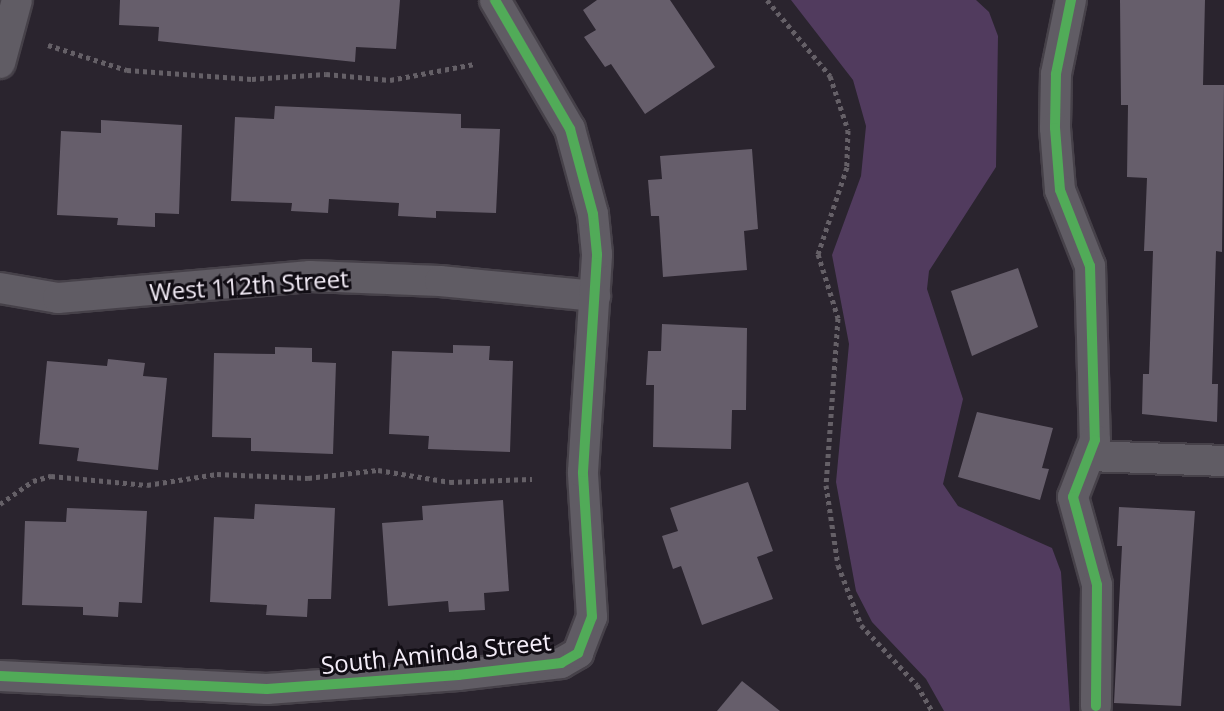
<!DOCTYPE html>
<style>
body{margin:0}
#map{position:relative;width:1224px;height:711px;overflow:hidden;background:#2a242e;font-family:"Open Sans",sans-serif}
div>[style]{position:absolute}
.green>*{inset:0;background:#513b5e}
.building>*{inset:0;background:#665e6b}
.path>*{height:5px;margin-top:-2.5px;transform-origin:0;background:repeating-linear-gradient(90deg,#656067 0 4px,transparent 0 8px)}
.roads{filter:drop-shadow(2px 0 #464149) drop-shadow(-2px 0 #464149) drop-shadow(0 2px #464149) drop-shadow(0 -2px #464149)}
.street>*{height:30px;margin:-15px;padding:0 15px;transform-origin:15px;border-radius:15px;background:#605c64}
.cycleway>*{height:10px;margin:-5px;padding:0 5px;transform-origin:5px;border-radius:5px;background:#51ab58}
span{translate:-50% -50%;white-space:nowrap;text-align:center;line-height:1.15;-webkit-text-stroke:6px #110d14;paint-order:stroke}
.street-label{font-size:24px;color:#f4edf8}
</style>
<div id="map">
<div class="green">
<div style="clip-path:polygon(791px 0,976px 0,989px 12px,998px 36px,996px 167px,929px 271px,927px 289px,963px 399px,943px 484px,958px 506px,1052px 548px,1061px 572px,1070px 711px,944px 711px,926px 679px,872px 622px,856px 591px,836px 482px,849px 344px,832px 255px,861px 176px,866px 126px,853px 80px)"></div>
</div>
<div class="building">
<div style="clip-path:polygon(120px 0,400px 0,396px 49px,356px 47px,355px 62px,158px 41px,159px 27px,119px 25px)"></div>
<div style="clip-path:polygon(597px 0,670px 0,715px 67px,645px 114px,611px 64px,605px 67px,584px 37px,596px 30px,583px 10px)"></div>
<div style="clip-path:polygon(1120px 0,1205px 0,1203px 85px,1224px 85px,1222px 252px,1216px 251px,1212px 384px,1218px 384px,1217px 422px,1142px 414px,1143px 374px,1149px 374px,1153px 251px,1144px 251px,1147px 178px,1127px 177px,1128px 105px,1121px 105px)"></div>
<div style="clip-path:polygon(275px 106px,461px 114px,461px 128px,500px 129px,496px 213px,436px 211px,436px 218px,398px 216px,399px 203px,329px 199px,328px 213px,291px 211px,292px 203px,231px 201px,235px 117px,274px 119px)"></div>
<div style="clip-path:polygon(101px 120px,182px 125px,179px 214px,155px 213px,155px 227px,117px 225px,118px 218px,57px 215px,61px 131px,101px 133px)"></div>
<div style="clip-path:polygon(752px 149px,758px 229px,744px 231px,747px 270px,663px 277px,659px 216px,651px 216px,648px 180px,662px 179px,660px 156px)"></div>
<div style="clip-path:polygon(1018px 268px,1038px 327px,972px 356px,951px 291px)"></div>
<div style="clip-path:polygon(662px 324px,747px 328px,746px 410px,732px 410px,731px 449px,653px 447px,654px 385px,646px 385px,648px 351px,661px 351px)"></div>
<div style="clip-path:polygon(453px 345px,490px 346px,489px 360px,513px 361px,510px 452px,428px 449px,429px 436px,389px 434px,392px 351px,453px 353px)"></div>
<div style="clip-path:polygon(275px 347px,312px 348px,312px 362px,336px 363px,333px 454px,251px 451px,251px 438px,212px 437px,214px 353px,275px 354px)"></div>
<div style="clip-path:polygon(108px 359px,145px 363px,143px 376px,167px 378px,158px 470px,77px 461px,79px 448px,39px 444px,47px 361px,107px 366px)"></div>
<div style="clip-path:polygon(977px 412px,1053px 428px,1042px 468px,1049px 469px,1040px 500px,958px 477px)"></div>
<div style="clip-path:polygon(748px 482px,773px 551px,757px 557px,773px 599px,702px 625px,681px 566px,673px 569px,662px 536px,678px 531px,670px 508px)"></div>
<div style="clip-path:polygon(503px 500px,509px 591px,484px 593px,485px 610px,449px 612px,448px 601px,388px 606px,382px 523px,423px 520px,422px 506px)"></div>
<div style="clip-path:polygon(255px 504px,335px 508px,331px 599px,308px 599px,307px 617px,266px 615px,267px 605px,210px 602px,214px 517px,254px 519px)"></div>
<div style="clip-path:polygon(1119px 507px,1195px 511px,1181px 706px,1114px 703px,1122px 546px,1117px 546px)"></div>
<div style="clip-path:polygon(67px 508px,147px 511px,142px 603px,119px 602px,118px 617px,83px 615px,83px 607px,22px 605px,25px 521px,66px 522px)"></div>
<div style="clip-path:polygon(742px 681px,780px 711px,717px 711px)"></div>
</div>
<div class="path">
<div style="left:767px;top:0;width:99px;rotate:50.3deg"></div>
<div style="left:830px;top:76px;width:57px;rotate:71.6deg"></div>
<div style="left:848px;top:130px;width:37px;rotate:92deg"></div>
<div style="left:847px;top:167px;width:92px;rotate:108.4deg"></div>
<div style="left:818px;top:254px;width:67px;rotate:72.6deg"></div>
<div style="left:838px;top:318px;width:167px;rotate:94.1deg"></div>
<div style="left:826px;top:485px;width:81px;rotate:81.5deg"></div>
<div style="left:838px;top:565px;width:64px;rotate:69deg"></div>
<div style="left:861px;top:625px;width:82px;rotate:47deg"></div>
<div style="left:917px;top:685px;width:30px;rotate:60deg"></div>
<div style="left:48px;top:45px;width:83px;rotate:17.6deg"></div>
<div style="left:127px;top:70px;width:125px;rotate:4.1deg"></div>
<div style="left:252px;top:79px;width:74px;rotate:-3.9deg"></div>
<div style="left:326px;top:74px;width:64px;rotate:5.4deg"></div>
<div style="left:390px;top:80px;width:86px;rotate:-10.7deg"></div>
<div style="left:0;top:504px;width:40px;rotate:-34.9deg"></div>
<div style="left:33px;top:481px;width:19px;rotate:-16deg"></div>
<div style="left:51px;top:476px;width:96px;rotate:5.4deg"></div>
<div style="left:147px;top:485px;width:71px;rotate:-8.9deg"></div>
<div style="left:217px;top:474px;width:91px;rotate:2.5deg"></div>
<div style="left:308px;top:478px;width:70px;rotate:-6.5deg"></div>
<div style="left:378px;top:470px;width:73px;rotate:9.5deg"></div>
<div style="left:450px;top:482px;width:82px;rotate:-2.1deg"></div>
</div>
<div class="roads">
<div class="street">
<div style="left:1071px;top:0;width:76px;rotate:101.5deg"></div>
<div style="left:1056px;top:74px;width:54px;rotate:91.1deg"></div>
<div style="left:1055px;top:128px;width:62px;rotate:85.4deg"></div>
<div style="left:1060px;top:190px;width:82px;rotate:68.5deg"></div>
<div style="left:1090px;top:266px;width:174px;rotate:88.4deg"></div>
<div style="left:1095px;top:440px;width:61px;rotate:111.1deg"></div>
<div style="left:1073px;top:497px;width:91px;rotate:74.7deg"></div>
<div style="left:1097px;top:585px;width:121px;rotate:90.5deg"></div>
<div style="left:0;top:63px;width:65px;rotate:-74.9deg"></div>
<div style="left:0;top:288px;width:59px;rotate:9.8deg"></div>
<div style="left:58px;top:298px;width:253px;rotate:-5deg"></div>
<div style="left:310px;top:276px;width:130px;rotate:2.2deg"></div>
<div style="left:440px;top:281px;width:156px;rotate:5.5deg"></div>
<div style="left:1089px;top:456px;width:135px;rotate:2.1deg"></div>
<div style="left:0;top:676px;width:267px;rotate:2.8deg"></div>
<div style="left:267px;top:689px;width:192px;rotate:-4.2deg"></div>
<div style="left:458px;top:675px;width:104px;rotate:-6.6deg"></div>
<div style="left:561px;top:663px;width:20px;rotate:-30deg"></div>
<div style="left:578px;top:653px;width:39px;rotate:-69deg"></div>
<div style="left:592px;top:617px;width:145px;rotate:-93.6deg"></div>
<div style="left:583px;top:472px;width:218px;rotate:-86.3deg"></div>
<div style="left:597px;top:254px;width:40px;rotate:-95.7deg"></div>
<div style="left:593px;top:214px;width:88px;rotate:-105.1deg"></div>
<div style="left:570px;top:129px;width:149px;rotate:-120.2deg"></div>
</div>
</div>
<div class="cycleway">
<div style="left:1071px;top:0;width:76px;rotate:101.5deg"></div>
<div style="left:1056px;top:74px;width:54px;rotate:91.1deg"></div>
<div style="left:1055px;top:128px;width:62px;rotate:85.4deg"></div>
<div style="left:1060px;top:190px;width:82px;rotate:68.5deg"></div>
<div style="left:1090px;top:266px;width:174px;rotate:88.4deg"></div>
<div style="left:1095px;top:440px;width:61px;rotate:111.1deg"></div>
<div style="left:1073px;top:497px;width:91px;rotate:74.7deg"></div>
<div style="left:1097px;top:585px;width:121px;rotate:90.5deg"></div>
<div style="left:0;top:676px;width:267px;rotate:2.8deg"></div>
<div style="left:267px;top:689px;width:192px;rotate:-4.2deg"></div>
<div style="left:458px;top:675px;width:104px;rotate:-6.6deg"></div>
<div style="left:561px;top:663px;width:20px;rotate:-30deg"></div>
<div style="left:578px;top:653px;width:39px;rotate:-69deg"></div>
<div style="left:592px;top:617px;width:145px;rotate:-93.6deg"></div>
<div style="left:583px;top:472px;width:218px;rotate:-86.3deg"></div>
<div style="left:597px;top:254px;width:40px;rotate:-95.7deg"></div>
<div style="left:593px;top:214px;width:88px;rotate:-105.1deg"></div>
<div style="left:570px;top:129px;width:149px;rotate:-120.2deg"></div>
</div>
<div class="street-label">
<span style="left:249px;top:285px;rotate:-4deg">West 112th Street</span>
<span style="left:436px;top:653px;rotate:-6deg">South Aminda Street</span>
</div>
</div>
